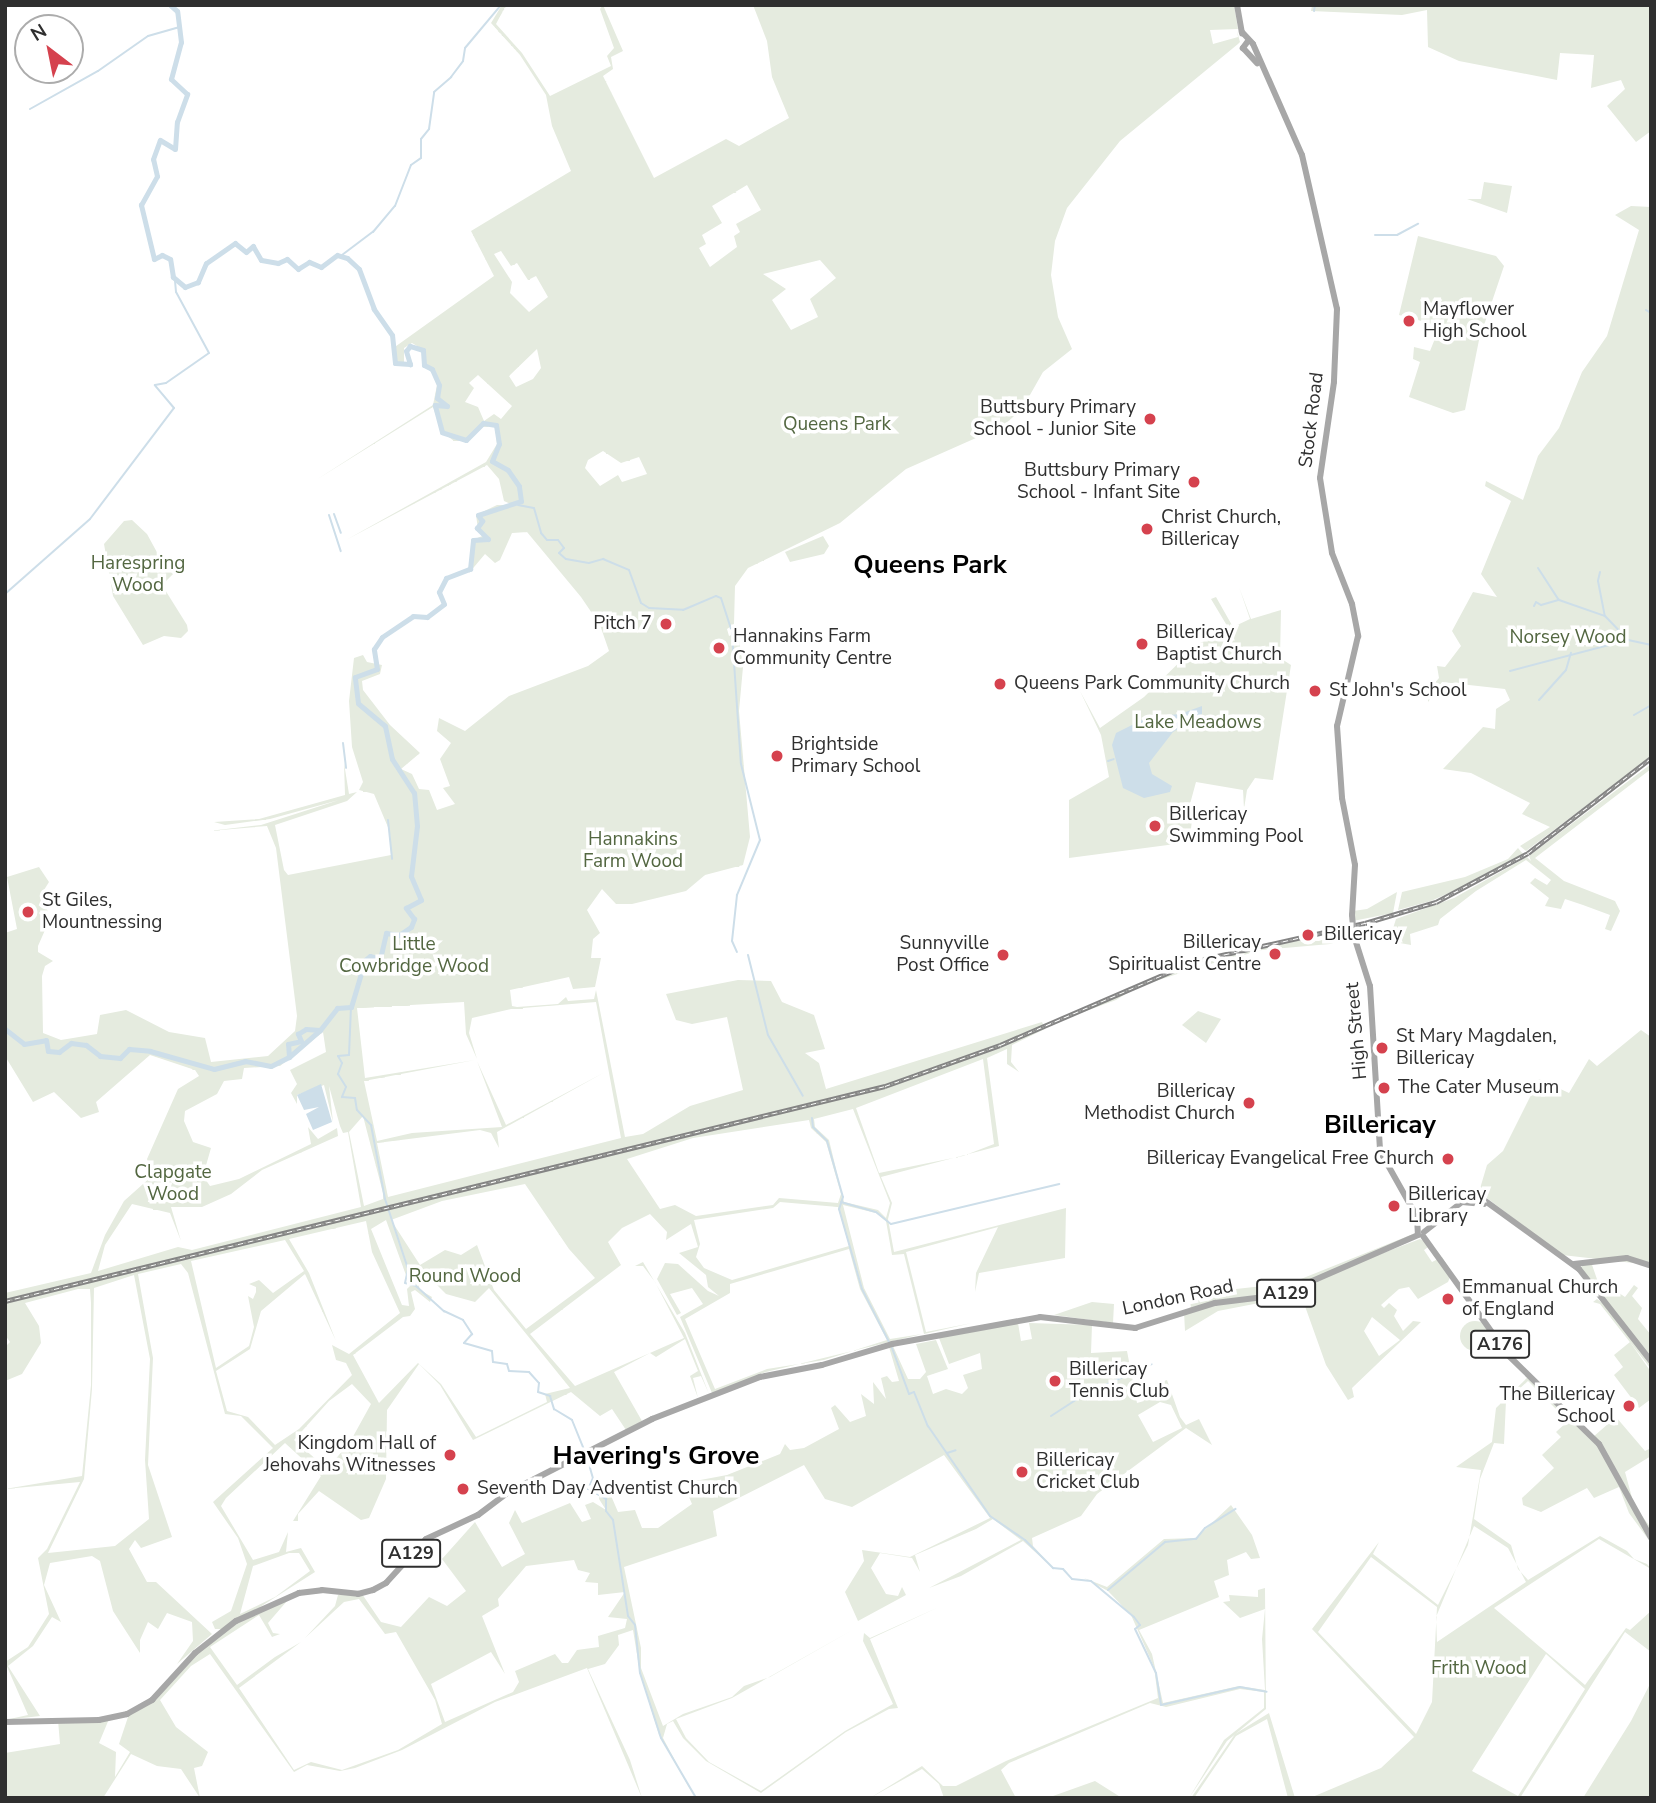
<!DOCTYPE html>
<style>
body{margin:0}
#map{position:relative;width:1656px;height:1803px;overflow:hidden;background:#fff;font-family:"Nunito Sans",sans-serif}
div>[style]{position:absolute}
.green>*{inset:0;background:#e5ebdf}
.round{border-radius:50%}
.water>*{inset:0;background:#cddee9}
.stream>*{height:2px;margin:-1px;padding:0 1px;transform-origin:1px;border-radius:1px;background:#cddee9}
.river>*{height:5px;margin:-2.5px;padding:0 2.5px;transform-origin:2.5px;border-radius:2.5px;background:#cddee9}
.major>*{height:6px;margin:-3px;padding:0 3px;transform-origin:3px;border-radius:3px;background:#a7a7a7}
.rail>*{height:4.5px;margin-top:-2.25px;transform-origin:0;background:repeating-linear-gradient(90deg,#fff 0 5px,#848484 0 10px);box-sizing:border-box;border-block:2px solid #848484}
.major-bridge>*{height:6px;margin:-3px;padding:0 3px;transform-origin:3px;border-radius:3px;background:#a7a7a7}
.dots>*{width:19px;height:19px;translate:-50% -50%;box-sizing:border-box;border:4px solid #fff;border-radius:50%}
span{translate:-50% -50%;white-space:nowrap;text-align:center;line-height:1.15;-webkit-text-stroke:7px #fff;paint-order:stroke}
.shield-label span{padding:2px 5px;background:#fff;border:2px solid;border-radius:5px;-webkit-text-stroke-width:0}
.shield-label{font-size:18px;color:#2f2f2f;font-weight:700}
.poi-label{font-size:19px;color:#2f2f2f}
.left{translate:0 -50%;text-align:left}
.right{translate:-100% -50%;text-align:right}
.street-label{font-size:19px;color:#2f2f2f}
.park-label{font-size:19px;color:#536741}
.district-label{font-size:26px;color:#000;font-weight:700}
.frame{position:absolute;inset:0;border:7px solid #2f2f2f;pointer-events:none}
.north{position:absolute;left:14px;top:14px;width:70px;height:70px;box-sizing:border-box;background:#fff;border:2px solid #acacac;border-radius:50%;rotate:328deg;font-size:19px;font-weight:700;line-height:28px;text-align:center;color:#2f2f2f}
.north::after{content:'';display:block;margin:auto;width:24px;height:32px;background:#d5424e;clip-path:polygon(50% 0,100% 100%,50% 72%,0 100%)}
</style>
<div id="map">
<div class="green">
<div style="clip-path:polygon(evenodd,502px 5px,506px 5px,496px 24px,522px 53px,550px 96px,611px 66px,607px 56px,614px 48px,600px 9px,603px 5px,623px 51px,611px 57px,613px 69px,603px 76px,654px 178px,726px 139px,739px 146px,789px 118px,772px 77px,767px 41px,753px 5px,1234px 5px,1238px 29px,1210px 30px,1213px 44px,1238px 37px,1237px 31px,1240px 42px,1238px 44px,1120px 141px,1067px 208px,1055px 241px,1051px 275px,1058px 317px,1072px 349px,1043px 372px,1022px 409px,1003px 426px,906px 469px,840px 523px,748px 568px,735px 586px,734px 624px,727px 629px,729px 636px,736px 633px,739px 638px,743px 667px,739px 711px,750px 837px,743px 865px,705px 875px,686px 891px,632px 904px,616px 904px,602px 889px,587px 910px,600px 933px,593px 939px,591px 958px,601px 958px,595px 987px,573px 989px,569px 977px,510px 990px,512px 1006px,517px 1007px,558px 1004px,566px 997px,568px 1001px,594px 999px,596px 990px,625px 1137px,643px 1134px,690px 1106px,743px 1090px,727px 1017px,692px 1024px,676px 1020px,666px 994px,738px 980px,771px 981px,782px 1002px,814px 1015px,825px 1049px,805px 1053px,819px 1063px,826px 1089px,1042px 1022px,1045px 1029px,1012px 1045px,1011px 1062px,1019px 1072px,1007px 1064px,1007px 1049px,987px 1058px,999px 1146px,881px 1177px,892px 1203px,888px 1219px,894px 1252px,1066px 1208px,1065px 1258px,979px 1273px,975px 1292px,976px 1273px,998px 1227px,906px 1252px,926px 1332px,972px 1323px,924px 1334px,904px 1254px,892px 1255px,886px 1221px,876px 1213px,843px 1205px,864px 1288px,890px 1339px,922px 1334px,766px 1372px,712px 1393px,680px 1317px,703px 1304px,692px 1288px,670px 1294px,681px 1313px,677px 1315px,657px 1279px,665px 1263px,678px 1264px,708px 1291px,719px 1296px,708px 1287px,706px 1275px,679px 1253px,698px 1247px,691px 1224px,666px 1240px,667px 1232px,650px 1214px,622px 1228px,608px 1242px,621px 1265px,530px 1334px,575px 1386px,684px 1338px,655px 1282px,643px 1266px,635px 1266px,643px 1262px,685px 1333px,709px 1394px,701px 1376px,693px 1378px,698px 1398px,690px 1376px,698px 1371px,685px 1339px,656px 1357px,650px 1353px,614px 1372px,642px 1421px,626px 1430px,612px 1409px,600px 1416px,571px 1392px,473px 1440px,440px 1385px,419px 1364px,387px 1410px,386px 1479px,369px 1518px,361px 1520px,319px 1491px,298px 1514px,298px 1521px,293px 1521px,321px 1476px,285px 1443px,226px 1498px,221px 1506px,253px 1560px,279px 1552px,288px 1532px,286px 1552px,301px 1548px,315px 1572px,260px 1607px,287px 1601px,268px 1623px,273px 1633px,280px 1634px,272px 1637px,259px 1615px,210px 1647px,237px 1685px,275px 1657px,301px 1642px,239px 1688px,294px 1770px,311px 1762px,342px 1770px,398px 1750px,442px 1724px,435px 1700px,396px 1632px,385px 1634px,359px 1599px,344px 1602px,305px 1638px,335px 1606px,338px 1595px,362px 1594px,381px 1622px,401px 1627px,429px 1597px,447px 1606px,466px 1591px,442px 1559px,475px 1522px,502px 1567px,525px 1554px,509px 1523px,515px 1510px,522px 1523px,570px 1503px,582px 1522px,591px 1519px,585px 1505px,593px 1502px,606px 1510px,599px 1499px,600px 1485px,606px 1484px,618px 1512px,635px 1510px,642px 1528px,658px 1528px,692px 1504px,686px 1490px,695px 1481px,727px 1475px,780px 1454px,785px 1444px,790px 1450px,804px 1448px,839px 1429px,831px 1408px,835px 1405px,850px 1422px,866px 1416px,861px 1394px,874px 1404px,873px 1382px,886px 1399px,881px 1378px,887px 1376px,892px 1382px,899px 1381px,889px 1347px,893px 1346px,908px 1379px,920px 1379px,926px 1372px,916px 1344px,936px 1340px,948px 1369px,927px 1376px,933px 1394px,946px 1389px,962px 1394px,968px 1388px,963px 1375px,982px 1369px,980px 1353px,949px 1364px,939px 1338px,1018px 1323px,1021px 1341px,1032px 1339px,1029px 1323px,1092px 1325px,1091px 1353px,1127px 1351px,1137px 1403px,1144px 1401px,1140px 1389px,1167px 1380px,1180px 1417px,1186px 1425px,1199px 1419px,1212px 1445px,1186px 1428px,1097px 1494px,1081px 1516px,1032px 1538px,1033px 1546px,1053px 1568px,1023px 1541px,961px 1576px,929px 1588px,1021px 1540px,993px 1519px,976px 1529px,915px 1555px,920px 1572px,912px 1558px,880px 1553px,871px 1568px,886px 1594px,898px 1596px,902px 1587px,906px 1595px,858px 1621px,845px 1592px,864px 1561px,862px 1550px,910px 1557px,990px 1518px,944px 1455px,852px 1507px,825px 1499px,804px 1465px,713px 1511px,717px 1536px,624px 1567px,641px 1648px,641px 1668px,663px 1726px,683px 1714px,732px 1697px,744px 1686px,770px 1677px,856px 1628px,732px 1698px,676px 1719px,686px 1738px,709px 1762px,761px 1791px,845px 1731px,893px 1704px,863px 1641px,864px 1633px,870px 1638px,939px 1607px,870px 1639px,898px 1708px,889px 1709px,846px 1732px,761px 1793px,706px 1761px,683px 1738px,673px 1721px,667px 1724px,663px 1738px,695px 1798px,659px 1735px,640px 1673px,633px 1630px,618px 1635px,619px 1645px,605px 1664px,588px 1669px,630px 1760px,642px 1798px,587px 1668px,495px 1702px,402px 1750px,355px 1768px,340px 1771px,307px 1765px,294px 1772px,210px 1654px,191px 1666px,160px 1700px,176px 1727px,208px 1752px,202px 1766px,194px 1768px,200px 1798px,181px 1769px,157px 1766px,131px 1754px,103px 1798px,5px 1798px,5px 1753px,60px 1744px,58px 1720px,109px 1719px,99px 1743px,116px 1752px,115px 1777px,130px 1752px,119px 1744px,129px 1714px,152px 1700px,222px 1629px,215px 1629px,212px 1622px,231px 1611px,247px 1564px,238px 1538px,213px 1502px,273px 1448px,241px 1416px,225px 1414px,188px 1273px,181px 1264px,138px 1274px,153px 1358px,148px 1465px,172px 1537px,141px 1548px,135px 1540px,129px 1549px,147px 1582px,156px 1582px,212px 1634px,177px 1664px,193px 1641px,192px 1622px,167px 1613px,158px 1629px,148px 1622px,140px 1640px,140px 1653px,113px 1611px,100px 1561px,92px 1556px,50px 1563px,44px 1585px,61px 1622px,52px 1617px,33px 1646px,8px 1666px,40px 1716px,5px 1720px,28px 1715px,5px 1662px,28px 1647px,49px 1614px,38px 1558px,47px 1549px,80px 1482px,5px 1489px,82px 1476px,91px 1385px,91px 1303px,90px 1289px,78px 1289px,25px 1303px,39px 1326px,41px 1343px,22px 1374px,5px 1381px,5px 1347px,10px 1342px,5px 1335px,5px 1293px,91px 1273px,105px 1235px,124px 1201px,152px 1176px,147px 1159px,178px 1089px,199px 1076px,195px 1070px,150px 1055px,96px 1102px,99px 1112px,81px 1118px,54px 1092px,33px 1102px,5px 1056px,5px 933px,17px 929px,7px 877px,39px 867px,49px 882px,44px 890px,49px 921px,38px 946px,38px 952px,53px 961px,45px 966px,42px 976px,43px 1033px,61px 1040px,97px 1034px,100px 1015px,126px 1010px,169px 1032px,205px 1038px,211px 1062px,268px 1056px,295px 1031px,297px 1016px,276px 848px,267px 826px,209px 831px,261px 825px,339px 800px,270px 819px,225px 825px,214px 822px,259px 819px,345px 795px,344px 763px,349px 794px,357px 792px,347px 801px,275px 825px,284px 870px,288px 875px,391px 855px,390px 832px,374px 794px,359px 790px,363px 782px,352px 747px,349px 701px,354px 658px,363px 655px,367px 662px,382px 665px,380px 674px,362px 681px,363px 690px,390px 725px,420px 753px,401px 769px,412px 774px,419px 789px,429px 790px,437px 810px,455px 804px,443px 788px,450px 786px,440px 759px,451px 743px,437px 731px,439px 718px,465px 731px,509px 696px,588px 666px,609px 651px,600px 625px,581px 597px,527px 532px,512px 533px,500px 560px,495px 563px,485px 554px,469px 573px,472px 540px,485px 535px,478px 529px,476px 515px,497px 505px,513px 505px,504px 501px,499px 479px,487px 465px,346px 540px,486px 462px,497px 444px,495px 426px,482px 427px,466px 441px,454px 441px,442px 432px,433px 407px,316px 480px,433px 405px,437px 385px,432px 372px,424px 367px,422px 349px,412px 343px,404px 348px,404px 365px,395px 362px,392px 349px,494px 276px,471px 231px,571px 171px,552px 126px,546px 95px,520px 55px,491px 23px,502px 5px,747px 185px,761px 210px,736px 224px,740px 232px,734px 236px,737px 247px,710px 267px,699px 248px,706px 244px,702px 235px,722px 223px,712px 206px,747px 185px,502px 5px,501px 251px,511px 266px,517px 263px,528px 280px,536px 276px,548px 297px,529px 312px,510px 293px,512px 282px,494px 254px,501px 251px,502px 5px,820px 260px,836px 278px,810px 299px,818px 317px,791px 330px,772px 300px,786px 289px,763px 274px,820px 260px,502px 5px,537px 349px,541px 368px,533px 379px,516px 387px,509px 376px,537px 349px,502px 5px,478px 375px,512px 406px,501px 419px,494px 414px,484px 421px,478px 407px,465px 402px,474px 388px,469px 383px,478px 375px,502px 5px,603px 451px,621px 463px,639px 457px,647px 474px,622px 482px,618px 475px,600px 486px,585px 468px,588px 460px,603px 451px,502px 5px,464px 1002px,466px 1034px,477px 1059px,469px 1033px,472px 1018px,511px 1009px,596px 1002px,621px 1138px,388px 1197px,377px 1143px,480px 1130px,491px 1133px,499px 1148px,497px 1132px,605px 1072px,506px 1125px,477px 1061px,502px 1127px,412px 1133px,377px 1141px,364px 1081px,475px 1060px,365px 1078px,357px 1008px,464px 1002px,502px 5px,323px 1032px,326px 1052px,290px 1070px,297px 1084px,291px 1093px,297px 1104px,297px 1095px,324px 1085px,333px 1122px,329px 1086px,340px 1126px,343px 1133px,348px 1132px,361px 1207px,192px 1250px,178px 1247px,98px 1271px,105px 1245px,132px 1204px,170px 1213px,181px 1241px,171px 1207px,202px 1207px,231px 1194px,262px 1170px,338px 1136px,337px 1128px,318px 1139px,308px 1127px,311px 1144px,239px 1179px,210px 1186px,203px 1176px,211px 1148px,193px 1142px,184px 1121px,185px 1111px,217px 1094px,224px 1081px,242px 1079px,244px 1068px,280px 1066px,323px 1032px,502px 5px,983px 1059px,994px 1144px,963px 1156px,879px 1173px,856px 1108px,983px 1059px,502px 5px,853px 1109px,890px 1203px,886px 1218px,878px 1210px,844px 1202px,829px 1140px,815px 1127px,814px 1119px,853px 1109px,502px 5px,363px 1116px,383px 1193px,383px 1199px,364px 1206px,349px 1132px,363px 1116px,502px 5px,809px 1120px,811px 1128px,826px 1142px,841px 1194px,838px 1203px,779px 1198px,773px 1205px,696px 1216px,675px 1205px,660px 1209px,627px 1159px,693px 1138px,809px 1120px,502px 5px,525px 1184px,569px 1249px,595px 1278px,526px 1329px,494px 1290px,477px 1245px,461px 1255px,445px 1250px,420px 1265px,391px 1220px,442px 1201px,525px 1184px,502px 5px,780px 1202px,838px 1207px,849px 1246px,732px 1280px,704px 1268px,696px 1257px,700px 1244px,694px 1220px,773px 1208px,780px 1202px,502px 5px,386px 1220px,407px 1278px,419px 1267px,446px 1294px,475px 1302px,489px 1288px,570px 1388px,545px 1394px,547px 1402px,476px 1437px,441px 1384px,418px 1363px,379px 1403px,353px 1355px,403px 1317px,410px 1316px,415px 1309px,411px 1292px,415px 1290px,430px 1302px,432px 1297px,420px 1290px,418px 1283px,411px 1285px,407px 1289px,409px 1306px,402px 1305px,371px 1229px,386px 1220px,502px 5px,366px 1221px,372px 1252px,400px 1313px,349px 1354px,332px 1345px,336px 1360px,346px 1363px,352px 1375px,299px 1429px,275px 1445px,248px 1417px,227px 1411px,216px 1371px,250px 1349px,261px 1311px,305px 1274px,336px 1341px,309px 1273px,289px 1239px,366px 1221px,502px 5px,285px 1240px,304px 1271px,273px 1293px,259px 1280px,249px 1284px,256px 1287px,256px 1292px,253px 1299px,248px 1296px,254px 1327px,249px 1346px,216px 1368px,191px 1261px,285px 1240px,502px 5px,849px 1249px,860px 1289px,887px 1340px,824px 1360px,767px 1369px,715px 1389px,685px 1319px,730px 1293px,730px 1284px,849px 1249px,502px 5px,134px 1275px,150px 1359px,145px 1460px,149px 1519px,115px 1546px,48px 1553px,84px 1479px,92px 1389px,94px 1288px,134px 1275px,502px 5px,352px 1384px,371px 1404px,350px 1442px,327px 1469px,294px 1440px,329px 1401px,352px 1384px,502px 5px,1160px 1402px,1171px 1405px,1182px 1428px,1153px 1442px,1138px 1415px,1160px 1402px,502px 5px,289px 1553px,299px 1553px,310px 1571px,275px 1597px,240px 1614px,253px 1566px,289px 1553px,502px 5px,574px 1560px,578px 1570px,590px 1573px,585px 1582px,598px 1583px,598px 1595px,625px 1592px,608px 1617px,627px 1619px,625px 1628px,598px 1636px,599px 1647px,577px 1650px,568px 1663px,562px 1663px,555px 1654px,515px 1671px,519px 1682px,513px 1692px,445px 1722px,431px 1684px,491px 1652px,505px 1674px,482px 1616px,499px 1606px,498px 1599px,526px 1566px,574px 1560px)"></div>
<div style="clip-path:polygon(1312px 5px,1651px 5px,1651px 131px,1636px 142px,1607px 106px,1625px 89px,1621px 80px,1591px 88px,1594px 55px,1560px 53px,1557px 80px,1459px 61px,1428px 47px,1427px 10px,1402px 15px,1311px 11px)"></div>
<div style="clip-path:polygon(1484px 182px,1512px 186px,1507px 213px,1467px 199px,1481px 199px)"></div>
<div style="clip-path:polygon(1631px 206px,1651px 207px,1651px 757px,1526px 851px,1520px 846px,1550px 827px,1522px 814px,1530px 803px,1471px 773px,1443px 769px,1483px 727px,1495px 729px,1496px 709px,1510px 700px,1505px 689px,1442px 682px,1428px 702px,1428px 691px,1439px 678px,1437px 666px,1445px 667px,1461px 646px,1452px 631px,1473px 592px,1497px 597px,1481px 574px,1511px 501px,1485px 486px,1486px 481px,1523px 500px,1538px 456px,1559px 428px,1582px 372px,1607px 336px,1639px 230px,1615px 215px)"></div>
<div style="clip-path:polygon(1418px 236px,1496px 256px,1504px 266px,1479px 340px,1465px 410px,1453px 413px,1409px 397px,1420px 362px,1413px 359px,1414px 347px,1430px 351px,1440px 326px,1399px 315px)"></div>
<div style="clip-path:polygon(132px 520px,147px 534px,165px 567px,177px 570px,162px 585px,187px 625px,188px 631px,181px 638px,164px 636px,143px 645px,113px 596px,104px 544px,124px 521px)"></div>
<div style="clip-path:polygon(823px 536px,829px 546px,824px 554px,790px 562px,785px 552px)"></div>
<div style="clip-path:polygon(1239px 587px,1251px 619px,1281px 610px,1280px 658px,1291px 665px,1273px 780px,1255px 778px,1247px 790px,1244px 809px,1243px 790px,1196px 782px,1187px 815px,1216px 822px,1192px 820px,1190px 837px,1181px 838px,1183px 843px,1069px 858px,1069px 800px,1109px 777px,1101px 735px,1080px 691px,1100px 728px,1144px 697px,1198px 644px,1229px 629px,1211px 599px,1216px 597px,1233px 627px,1250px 619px)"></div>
<div style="clip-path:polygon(1651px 764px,1651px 769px,1535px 858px,1564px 881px,1615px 901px,1620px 911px,1611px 931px,1605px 929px,1610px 915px,1583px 905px,1565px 899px,1561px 909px,1545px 906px,1549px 898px,1530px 883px,1535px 878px,1547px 885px,1551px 880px,1526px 860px,1476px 891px,1440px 919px,1438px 925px,1410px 934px,1411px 945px,1389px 941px,1396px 919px,1454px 898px,1527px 857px,1531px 861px,1529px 856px)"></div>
<div style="clip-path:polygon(1518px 848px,1523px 854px,1486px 876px,1431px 901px,1398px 910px,1402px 892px,1465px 877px,1508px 859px)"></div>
<div style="clip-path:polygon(1397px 892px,1393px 913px,1353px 921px,1353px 911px,1367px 909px)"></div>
<div style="clip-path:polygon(1347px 931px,1352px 937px,1330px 944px,1262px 950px,1199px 967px,1137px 987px,1116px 1000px,1051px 1024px,1146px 982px,1212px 959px,1296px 941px,1319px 941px)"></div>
<div style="clip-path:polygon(1198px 1011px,1221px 1019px,1206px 1043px,1182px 1025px)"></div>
<div style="clip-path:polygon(1641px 1030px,1651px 1037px,1651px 1265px,1562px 1255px,1479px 1192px,1487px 1165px,1503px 1151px,1539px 1079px,1569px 1093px,1589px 1059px,1597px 1066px)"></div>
<div style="clip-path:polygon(evenodd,1413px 1234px,1378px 1255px,1420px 1239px,1431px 1245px,1424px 1250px,1432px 1262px,1442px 1257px,1452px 1273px,1448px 1282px,1418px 1299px,1409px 1287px,1399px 1289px,1381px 1305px,1384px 1308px,1389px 1303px,1397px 1310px,1394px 1316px,1403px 1331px,1413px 1321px,1421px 1322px,1352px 1388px,1354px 1397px,1348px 1400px,1326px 1365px,1301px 1295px,1218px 1311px,1185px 1331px,1184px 1312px,1191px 1307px,1190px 1302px,1236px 1289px,1291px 1283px,1413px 1234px,1372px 1317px,1400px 1340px,1379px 1356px,1364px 1331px,1372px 1317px)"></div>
<div style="clip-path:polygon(1590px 1259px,1599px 1285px,1610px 1294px,1616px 1291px,1625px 1297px,1634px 1285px,1638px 1288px,1632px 1296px,1642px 1308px,1638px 1319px,1651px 1335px,1651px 1369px,1600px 1304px,1593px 1302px,1597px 1299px,1605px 1305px,1580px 1268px)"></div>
<div style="clip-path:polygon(1092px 1302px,1114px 1304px,1113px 1323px,1054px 1315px)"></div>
<div class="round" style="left:1460px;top:1321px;width:30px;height:30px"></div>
<div style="clip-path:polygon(1630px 1342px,1651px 1372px,1651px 1399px,1639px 1408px,1614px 1375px,1623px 1367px,1614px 1355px)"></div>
<div style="clip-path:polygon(evenodd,1529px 1376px,1543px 1395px,1593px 1437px,1616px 1417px,1645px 1451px,1651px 1448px,1651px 1456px,1625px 1472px,1634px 1505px,1651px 1528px,1651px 1543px,1629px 1513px,1619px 1487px,1594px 1498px,1587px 1488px,1541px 1512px,1523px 1505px,1522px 1498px,1554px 1468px,1542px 1455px,1561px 1437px,1556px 1432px,1568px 1421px,1528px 1381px,1506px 1401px,1504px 1444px,1494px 1443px,1480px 1479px,1474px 1519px,1511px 1545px,1518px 1569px,1528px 1580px,1600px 1536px,1627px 1551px,1634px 1559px,1647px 1564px,1651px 1569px,1599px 1539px,1494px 1608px,1585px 1685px,1626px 1628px,1630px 1630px,1651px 1611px,1651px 1652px,1625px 1632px,1520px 1798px,1310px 1798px,1381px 1768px,1414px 1737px,1312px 1629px,1379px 1542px,1373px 1554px,1438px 1605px,1468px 1545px,1481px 1470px,1456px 1467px,1492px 1442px,1496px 1408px,1529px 1376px,1474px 1526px,1508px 1548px,1526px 1582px,1437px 1642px,1436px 1617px,1474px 1526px,1529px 1376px,1371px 1557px,1437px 1607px,1432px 1702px,1416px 1734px,1318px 1632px,1371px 1557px,1529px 1376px,1546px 1654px,1585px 1689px,1518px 1796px,1472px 1771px,1546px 1654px)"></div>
<div style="clip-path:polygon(1231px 1505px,1252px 1535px,1260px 1558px,1251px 1559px,1246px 1552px,1227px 1560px,1229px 1575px,1214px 1581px,1219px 1597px,1139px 1630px,1152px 1654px,1163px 1703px,1239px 1686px,1265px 1690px,1262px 1639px,1265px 1609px,1240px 1618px,1223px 1602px,1230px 1601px,1229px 1595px,1258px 1597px,1258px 1590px,1265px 1588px,1266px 1709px,1227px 1741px,1189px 1798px,1224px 1740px,1264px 1708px,1264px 1692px,1240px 1689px,1166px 1707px,1150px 1703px,1009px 1763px,1001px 1770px,1016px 1798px,944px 1798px,939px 1784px,922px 1769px,870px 1798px,922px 1766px,943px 1786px,956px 1786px,1006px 1761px,1158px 1698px,1154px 1667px,1131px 1615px,1108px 1591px,1084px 1578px,1107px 1587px,1164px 1539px,1196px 1538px)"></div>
<div style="clip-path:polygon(1651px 1682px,1651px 1798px,1583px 1798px,1631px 1721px)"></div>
<div style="clip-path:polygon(1269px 1713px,1295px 1798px,1288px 1798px,1267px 1719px,1236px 1736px,1194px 1798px,1191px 1798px,1235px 1734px)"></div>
<div style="clip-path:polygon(1095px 1781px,1122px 1798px,1045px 1798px,1053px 1796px)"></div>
</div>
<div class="water">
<div style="clip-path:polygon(1202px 706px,1202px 714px,1173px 732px,1149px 763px,1152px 774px,1172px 786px,1170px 792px,1144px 798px,1123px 788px,1112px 745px,1116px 733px,1148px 717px,1180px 714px)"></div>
<div style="clip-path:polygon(321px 1084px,332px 1122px,313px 1130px,306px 1114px,319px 1107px,304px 1110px,297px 1095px)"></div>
</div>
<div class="stream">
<div style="left:1314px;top:11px;width:6px;rotate:-81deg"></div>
<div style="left:30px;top:109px;width:78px;rotate:-29.2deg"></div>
<div style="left:98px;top:71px;width:61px;rotate:-35deg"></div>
<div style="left:148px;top:36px;width:32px;rotate:-16deg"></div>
<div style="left:1375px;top:235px;width:22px"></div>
<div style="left:1397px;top:235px;width:24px;rotate:-28deg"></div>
<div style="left:342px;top:255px;width:39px;rotate:-37deg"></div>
<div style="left:373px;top:232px;width:34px;rotate:-50deg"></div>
<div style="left:395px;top:206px;width:44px;rotate:-68.7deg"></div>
<div style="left:411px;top:165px;width:12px;rotate:-35deg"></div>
<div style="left:421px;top:158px;width:19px;rotate:-90deg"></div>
<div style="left:421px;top:139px;width:13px;rotate:-51deg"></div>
<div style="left:429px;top:129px;width:37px;rotate:-82deg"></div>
<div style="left:434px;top:92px;width:23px;rotate:-41deg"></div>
<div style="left:451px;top:77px;width:20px;rotate:-53deg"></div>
<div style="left:463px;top:61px;width:13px;rotate:-81deg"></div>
<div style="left:465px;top:48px;width:56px;rotate:-50.1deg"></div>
<div style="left:1646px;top:310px;width:6px;rotate:31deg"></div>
<div style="left:518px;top:505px;width:16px;rotate:11deg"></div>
<div style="left:534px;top:508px;width:26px;rotate:74deg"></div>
<div style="left:541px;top:533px;width:9px;rotate:49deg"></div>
<div style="left:547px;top:540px;width:11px"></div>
<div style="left:558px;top:540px;width:10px;rotate:53deg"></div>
<div style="left:564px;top:548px;width:7px;rotate:135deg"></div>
<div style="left:559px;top:553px;width:9px;rotate:41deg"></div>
<div style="left:566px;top:559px;width:23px;rotate:10deg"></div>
<div style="left:589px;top:563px;width:15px;rotate:-16deg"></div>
<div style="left:603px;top:559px;width:28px;rotate:23deg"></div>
<div style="left:629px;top:570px;width:35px;rotate:70deg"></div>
<div style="left:641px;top:603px;width:9px;rotate:32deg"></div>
<div style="left:649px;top:608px;width:34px;rotate:3deg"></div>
<div style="left:683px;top:610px;width:36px;rotate:-23deg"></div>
<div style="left:716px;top:596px;width:5px;rotate:22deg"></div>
<div style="left:721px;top:598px;width:32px;rotate:72deg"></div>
<div style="left:334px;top:514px;width:20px;rotate:70deg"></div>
<div style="left:329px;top:515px;width:38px;rotate:72deg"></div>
<div style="left:1538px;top:568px;width:38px;rotate:57deg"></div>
<div style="left:1559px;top:600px;width:49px;rotate:19.2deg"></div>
<div style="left:1651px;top:568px;width:49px;rotate:90deg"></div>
<div style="left:1600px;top:572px;width:9px;rotate:103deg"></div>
<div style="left:1598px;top:581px;width:36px;rotate:79deg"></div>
<div style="left:1605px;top:616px;width:33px;rotate:46deg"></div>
<div style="left:1628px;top:640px;width:24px;rotate:12deg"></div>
<div style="left:5px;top:594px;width:113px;rotate:-41.4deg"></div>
<div style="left:90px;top:519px;width:139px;rotate:-52.9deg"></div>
<div style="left:174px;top:408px;width:30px;rotate:-130deg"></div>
<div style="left:155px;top:385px;width:11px;rotate:-10deg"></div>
<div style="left:166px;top:383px;width:52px;rotate:-34.9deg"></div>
<div style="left:209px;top:353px;width:69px;rotate:-118.4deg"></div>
<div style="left:176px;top:292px;width:12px;rotate:-95deg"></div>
<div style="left:1534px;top:606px;width:4px;rotate:-63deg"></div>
<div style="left:1536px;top:602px;width:6px;rotate:31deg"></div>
<div style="left:1541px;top:605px;width:19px;rotate:-16deg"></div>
<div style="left:732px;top:633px;width:131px;rotate:86.1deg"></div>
<div style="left:741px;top:764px;width:78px;rotate:76deg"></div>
<div style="left:760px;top:840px;width:60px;rotate:112.7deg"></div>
<div style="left:737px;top:895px;width:46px;rotate:96.2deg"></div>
<div style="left:732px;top:941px;width:12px;rotate:66deg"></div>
<div style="left:1510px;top:671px;width:122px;rotate:-14.7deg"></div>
<div style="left:1539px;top:700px;width:40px;rotate:-48deg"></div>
<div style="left:1566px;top:670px;width:18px;rotate:-74deg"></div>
<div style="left:1634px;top:715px;width:20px;rotate:-30deg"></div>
<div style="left:343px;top:743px;width:25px;rotate:83deg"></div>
<div style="left:1108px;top:761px;width:6px;rotate:-18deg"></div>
<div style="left:388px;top:820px;width:39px;rotate:84deg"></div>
<div style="left:748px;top:955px;width:82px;rotate:76deg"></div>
<div style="left:768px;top:1035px;width:70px;rotate:60.2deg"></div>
<div style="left:351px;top:1007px;width:48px;rotate:92.4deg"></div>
<div style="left:349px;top:1055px;width:11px;rotate:175deg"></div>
<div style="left:338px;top:1056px;width:8px;rotate:60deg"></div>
<div style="left:342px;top:1063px;width:12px;rotate:110deg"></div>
<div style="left:338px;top:1074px;width:15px;rotate:58deg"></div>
<div style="left:346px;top:1087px;width:11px;rotate:112deg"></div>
<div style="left:342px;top:1097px;width:13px;rotate:4deg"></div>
<div style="left:355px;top:1098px;width:12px;rotate:81deg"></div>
<div style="left:357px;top:1110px;width:21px;rotate:47deg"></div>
<div style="left:371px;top:1125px;width:75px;rotate:79.3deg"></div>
<div style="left:385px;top:1199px;width:74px;rotate:71.8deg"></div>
<div style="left:408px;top:1269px;width:14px;rotate:102deg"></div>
<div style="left:405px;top:1283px;width:11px;rotate:15deg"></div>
<div style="left:416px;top:1286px;width:38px;rotate:42deg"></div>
<div style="left:444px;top:1311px;width:21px;rotate:25deg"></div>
<div style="left:463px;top:1320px;width:17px;rotate:57deg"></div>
<div style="left:472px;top:1334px;width:12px;rotate:132deg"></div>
<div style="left:464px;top:1343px;width:29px;rotate:16deg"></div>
<div style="left:492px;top:1351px;width:11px;rotate:85deg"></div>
<div style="left:493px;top:1362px;width:14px;rotate:8deg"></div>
<div style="left:507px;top:1364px;width:7px;rotate:74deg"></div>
<div style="left:509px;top:1371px;width:20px;rotate:3deg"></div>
<div style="left:529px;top:1372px;width:15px;rotate:48deg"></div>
<div style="left:539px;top:1383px;width:9px;rotate:96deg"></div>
<div style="left:538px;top:1392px;width:13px;rotate:18deg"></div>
<div style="left:550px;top:1396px;width:14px;rotate:73deg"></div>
<div style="left:554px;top:1409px;width:21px;rotate:31deg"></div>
<div style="left:572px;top:1420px;width:31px;rotate:68deg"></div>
<div style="left:812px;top:1118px;width:9px;rotate:84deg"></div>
<div style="left:813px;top:1127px;width:20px;rotate:45deg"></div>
<div style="left:827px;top:1141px;width:58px;rotate:74.1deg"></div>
<div style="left:843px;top:1197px;width:13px;rotate:108deg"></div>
<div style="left:839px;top:1209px;width:83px;rotate:74deg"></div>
<div style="left:862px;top:1289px;width:59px;rotate:63deg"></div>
<div style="left:841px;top:1202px;width:36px;rotate:16deg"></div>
<div style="left:876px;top:1212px;width:19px;rotate:39deg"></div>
<div style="left:891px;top:1224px;width:173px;rotate:-13.4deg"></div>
<div style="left:892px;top:1348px;width:49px;rotate:69.7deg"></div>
<div style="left:909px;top:1394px;width:5px;rotate:-22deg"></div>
<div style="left:914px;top:1392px;width:37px;rotate:68deg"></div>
<div style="left:928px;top:1426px;width:109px;rotate:55.4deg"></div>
<div style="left:990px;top:1516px;width:42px;rotate:34.4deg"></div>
<div style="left:1025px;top:1540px;width:40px;rotate:45deg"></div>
<div style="left:1053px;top:1568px;width:10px;rotate:6deg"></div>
<div style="left:1063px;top:1569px;width:13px;rotate:48deg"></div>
<div style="left:1072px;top:1579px;width:19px;rotate:6deg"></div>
<div style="left:1091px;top:1581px;width:56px;rotate:39.9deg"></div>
<div style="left:1134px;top:1617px;width:10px;rotate:53deg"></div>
<div style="left:1140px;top:1625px;width:6px;rotate:141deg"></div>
<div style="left:1135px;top:1629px;width:49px;rotate:64.5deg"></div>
<div style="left:1156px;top:1673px;width:32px;rotate:81deg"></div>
<div style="left:1161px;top:1705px;width:81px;rotate:-12.8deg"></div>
<div style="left:1240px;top:1687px;width:27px;rotate:10deg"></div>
<div style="left:1051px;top:1416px;width:40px;rotate:-32.9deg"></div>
<div style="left:1085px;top:1394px;width:73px;rotate:-24.1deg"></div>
<div style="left:947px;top:1453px;width:9px;rotate:-18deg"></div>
<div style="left:586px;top:1454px;width:25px;rotate:74deg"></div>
<div style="left:593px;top:1478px;width:12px;rotate:114deg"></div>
<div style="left:588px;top:1489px;width:21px;rotate:29deg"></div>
<div style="left:606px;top:1499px;width:12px;rotate:90deg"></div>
<div style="left:606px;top:1511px;width:11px;rotate:52deg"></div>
<div style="left:613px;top:1520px;width:97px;rotate:81.1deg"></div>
<div style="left:628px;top:1616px;width:11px;rotate:52deg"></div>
<div style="left:635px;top:1625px;width:48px;rotate:84.1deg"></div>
<div style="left:640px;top:1673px;width:68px;rotate:72.1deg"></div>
<div style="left:661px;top:1738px;width:69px;rotate:59.7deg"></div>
<div style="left:1108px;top:1590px;width:75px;rotate:-40.1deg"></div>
<div style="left:1165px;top:1542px;width:31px;rotate:-6deg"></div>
<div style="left:1196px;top:1539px;width:14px;rotate:-51deg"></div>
<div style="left:1205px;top:1528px;width:36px;rotate:-32deg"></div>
<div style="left:1488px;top:1797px;width:1px;rotate:45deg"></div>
</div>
<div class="river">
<div style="left:5px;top:1029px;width:24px;rotate:38deg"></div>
<div style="left:24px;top:1044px;width:22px;rotate:-10deg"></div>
<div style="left:46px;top:1040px;width:11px;rotate:80deg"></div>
<div style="left:48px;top:1051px;width:11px;rotate:5deg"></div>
<div style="left:59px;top:1052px;width:15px;rotate:-37deg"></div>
<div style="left:71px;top:1043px;width:15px;rotate:8deg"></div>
<div style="left:86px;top:1045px;width:18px;rotate:38deg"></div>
<div style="left:100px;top:1056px;width:20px;rotate:6deg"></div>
<div style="left:120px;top:1058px;width:13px;rotate:-45deg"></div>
<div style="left:129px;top:1049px;width:21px;rotate:5deg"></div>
<div style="left:150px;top:1051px;width:66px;rotate:15.7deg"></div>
<div style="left:214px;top:1069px;width:32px;rotate:-14deg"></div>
<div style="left:245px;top:1061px;width:26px;rotate:11deg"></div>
<div style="left:271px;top:1066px;width:20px;rotate:-27deg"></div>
<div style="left:289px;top:1057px;width:13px;rotate:-94deg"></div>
<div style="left:288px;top:1044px;width:13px;rotate:-13deg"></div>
<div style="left:301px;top:1041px;width:8px;rotate:-113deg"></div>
<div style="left:298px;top:1034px;width:9px;rotate:-32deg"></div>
<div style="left:306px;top:1029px;width:14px;rotate:4deg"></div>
<div style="left:320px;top:1030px;width:28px;rotate:-52deg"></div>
<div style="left:337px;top:1008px;width:14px;rotate:-4deg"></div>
<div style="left:351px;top:1007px;width:49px;rotate:-73.4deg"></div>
<div style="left:365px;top:960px;width:6px;rotate:-39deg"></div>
<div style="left:370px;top:956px;width:10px;rotate:17deg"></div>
<div style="left:380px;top:959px;width:27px;rotate:-77deg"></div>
<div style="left:386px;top:933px;width:13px;rotate:9deg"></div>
<div style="left:399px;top:935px;width:14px;rotate:-34deg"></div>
<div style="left:411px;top:927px;width:9px;rotate:-69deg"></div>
<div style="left:414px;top:919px;width:14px;rotate:-126deg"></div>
<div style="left:406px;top:908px;width:17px;rotate:-28deg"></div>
<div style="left:421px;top:900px;width:26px;rotate:-113deg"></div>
<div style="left:411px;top:876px;width:50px;rotate:-83.2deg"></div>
<div style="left:417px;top:826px;width:33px;rotate:-95deg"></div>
<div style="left:414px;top:793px;width:40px;rotate:-122.9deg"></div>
<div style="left:392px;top:759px;width:34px;rotate:-102deg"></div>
<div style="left:385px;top:726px;width:35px;rotate:-140deg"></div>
<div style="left:358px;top:703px;width:26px;rotate:-97deg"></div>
<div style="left:355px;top:677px;width:23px;rotate:-20deg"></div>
<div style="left:377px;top:669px;width:20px;rotate:-99deg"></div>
<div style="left:374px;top:649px;width:14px;rotate:-56deg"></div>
<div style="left:382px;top:637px;width:37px;rotate:-34deg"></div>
<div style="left:413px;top:616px;width:14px;rotate:4deg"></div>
<div style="left:427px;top:617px;width:21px;rotate:-37deg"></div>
<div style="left:444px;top:604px;width:13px;rotate:-113deg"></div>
<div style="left:439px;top:592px;width:16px;rotate:-63deg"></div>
<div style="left:446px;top:578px;width:26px;rotate:-21deg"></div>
<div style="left:470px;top:569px;width:29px;rotate:-84deg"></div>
<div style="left:473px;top:540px;width:15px;rotate:-4deg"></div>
<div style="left:488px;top:539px;width:16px;rotate:-135deg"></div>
<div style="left:477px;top:528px;width:9px;rotate:-54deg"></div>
<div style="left:482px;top:521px;width:7px;rotate:-124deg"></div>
<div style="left:478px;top:515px;width:45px;rotate:-18deg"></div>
<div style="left:521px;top:501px;width:15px;rotate:-98deg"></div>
<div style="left:519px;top:486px;width:19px;rotate:-125deg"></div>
<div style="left:508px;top:470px;width:18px;rotate:-151deg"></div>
<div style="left:492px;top:461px;width:18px;rotate:-68deg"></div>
<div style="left:499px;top:444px;width:19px;rotate:-99deg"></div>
<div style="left:496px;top:425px;width:13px;rotate:-171deg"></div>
<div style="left:483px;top:423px;width:24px;rotate:135deg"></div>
<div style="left:466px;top:440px;width:25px;rotate:-162deg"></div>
<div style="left:442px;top:432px;width:28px;rotate:-105deg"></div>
<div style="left:435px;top:405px;width:12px;rotate:5deg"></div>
<div style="left:447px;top:406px;width:13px;rotate:-141deg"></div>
<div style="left:437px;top:398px;width:13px;rotate:-81deg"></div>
<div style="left:439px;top:385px;width:17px;rotate:-114deg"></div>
<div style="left:432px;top:369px;width:9px;rotate:-153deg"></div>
<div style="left:424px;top:365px;width:15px;rotate:-94deg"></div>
<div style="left:423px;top:350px;width:14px;rotate:-163deg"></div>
<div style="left:410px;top:346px;width:6px;rotate:129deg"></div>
<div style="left:406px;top:351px;width:14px;rotate:73deg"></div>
<div style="left:410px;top:364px;width:15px;rotate:-176deg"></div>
<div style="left:395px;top:363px;width:28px;rotate:-96deg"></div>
<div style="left:392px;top:335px;width:32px;rotate:-125deg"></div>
<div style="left:374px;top:309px;width:43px;rotate:-110.6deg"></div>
<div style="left:359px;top:269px;width:16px;rotate:-137deg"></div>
<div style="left:347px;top:258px;width:10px;rotate:-163deg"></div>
<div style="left:337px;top:255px;width:20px;rotate:143deg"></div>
<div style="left:321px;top:267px;width:13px;rotate:-157deg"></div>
<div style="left:309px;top:262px;width:13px;rotate:148deg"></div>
<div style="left:298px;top:269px;width:15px;rotate:-138deg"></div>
<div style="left:287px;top:259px;width:10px;rotate:156deg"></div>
<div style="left:278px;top:263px;width:17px;rotate:-170deg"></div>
<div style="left:261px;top:260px;width:16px;rotate:-120deg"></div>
<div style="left:253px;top:246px;width:9px;rotate:139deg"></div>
<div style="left:246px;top:252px;width:14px;rotate:-141deg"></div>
<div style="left:235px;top:243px;width:35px;rotate:145deg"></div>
<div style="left:206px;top:263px;width:21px;rotate:113deg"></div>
<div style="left:198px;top:282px;width:14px;rotate:159deg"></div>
<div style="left:185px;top:287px;width:16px;rotate:-140deg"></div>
<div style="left:173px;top:277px;width:18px;rotate:-99deg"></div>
<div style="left:170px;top:259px;width:9px;rotate:-153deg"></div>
<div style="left:162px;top:255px;width:9px;rotate:153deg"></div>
<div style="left:154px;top:259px;width:56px;rotate:-103.5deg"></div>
<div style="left:141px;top:205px;width:33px;rotate:-61deg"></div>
<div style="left:157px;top:176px;width:17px;rotate:-103deg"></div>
<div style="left:153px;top:159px;width:20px;rotate:-70deg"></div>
<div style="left:160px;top:140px;width:17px;rotate:31deg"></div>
<div style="left:175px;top:149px;width:27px;rotate:-86deg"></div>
<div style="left:177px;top:122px;width:30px;rotate:-70deg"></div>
<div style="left:187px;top:94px;width:22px;rotate:-137deg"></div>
<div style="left:171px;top:79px;width:38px;rotate:-75deg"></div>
<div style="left:181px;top:42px;width:31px;rotate:-97deg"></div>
<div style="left:177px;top:11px;width:9px;rotate:-139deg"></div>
<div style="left:289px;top:1057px;width:41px;rotate:-41.1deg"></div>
</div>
<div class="major">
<div style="left:1237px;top:5px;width:29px;rotate:80deg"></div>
<div style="left:1242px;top:32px;width:16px;rotate:47deg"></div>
<div style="left:1253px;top:44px;width:121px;rotate:66.2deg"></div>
<div style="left:1302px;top:155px;width:158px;rotate:77.2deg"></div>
<div style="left:1337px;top:309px;width:73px;rotate:92.4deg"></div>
<div style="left:1334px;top:382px;width:97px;rotate:98.3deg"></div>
<div style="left:1320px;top:478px;width:76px;rotate:80.9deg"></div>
<div style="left:1332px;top:553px;width:55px;rotate:68.6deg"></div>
<div style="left:1352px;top:604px;width:33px;rotate:79deg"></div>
<div style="left:1358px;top:636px;width:92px;rotate:103.1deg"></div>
<div style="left:1337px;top:726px;width:72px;rotate:86deg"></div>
<div style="left:1342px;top:798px;width:68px;rotate:79deg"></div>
<div style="left:1355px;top:865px;width:50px;rotate:93.4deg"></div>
<div style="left:1248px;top:41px;width:9px;rotate:126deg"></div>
<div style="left:1243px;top:48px;width:21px;rotate:47deg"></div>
<div style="left:1354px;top:936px;width:52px;rotate:72.3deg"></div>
<div style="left:1370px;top:986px;width:165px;rotate:86.5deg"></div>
<div style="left:1380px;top:1151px;width:76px;rotate:60.7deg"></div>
<div style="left:1417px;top:1217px;width:18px;rotate:87deg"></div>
<div style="left:1471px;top:1200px;width:8px;rotate:-40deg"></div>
<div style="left:1477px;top:1195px;width:126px;rotate:36deg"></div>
<div style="left:1579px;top:1269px;width:117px;rotate:52deg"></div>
<div style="left:1424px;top:1232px;width:48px;rotate:-38.3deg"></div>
<div style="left:1462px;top:1202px;width:22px;rotate:5deg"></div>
<div style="left:1423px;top:1236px;width:148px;rotate:54.4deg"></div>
<div style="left:1509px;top:1356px;width:126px;rotate:44.4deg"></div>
<div style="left:1599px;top:1444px;width:107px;rotate:61deg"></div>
<div style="left:1574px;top:1264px;width:53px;rotate:-6.5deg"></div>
<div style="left:1627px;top:1258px;width:25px;rotate:18deg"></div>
<div style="left:5px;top:1722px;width:94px;rotate:-1.2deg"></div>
<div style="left:99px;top:1720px;width:29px;rotate:-12deg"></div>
<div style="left:127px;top:1714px;width:29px;rotate:-29deg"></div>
<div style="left:152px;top:1700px;width:64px;rotate:-47.5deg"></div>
<div style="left:195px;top:1653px;width:52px;rotate:-38deg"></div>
<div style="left:236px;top:1621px;width:69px;rotate:-24deg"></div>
<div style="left:299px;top:1593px;width:23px;rotate:-7deg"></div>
<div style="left:322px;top:1590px;width:36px;rotate:6deg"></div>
<div style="left:358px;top:1594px;width:16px;rotate:-15deg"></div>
<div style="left:373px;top:1590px;width:15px;rotate:-28deg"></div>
<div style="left:386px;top:1583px;width:59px;rotate:-47.7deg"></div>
<div style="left:426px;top:1539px;width:57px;rotate:-24.8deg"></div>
<div style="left:478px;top:1515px;width:36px;rotate:-37deg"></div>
<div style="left:507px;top:1493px;width:163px;rotate:-27deg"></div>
<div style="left:652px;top:1419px;width:116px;rotate:-21.3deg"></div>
<div style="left:760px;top:1377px;width:63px;rotate:-11deg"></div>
<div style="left:822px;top:1365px;width:73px;rotate:-16.7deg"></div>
<div style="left:892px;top:1344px;width:150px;rotate:-10.3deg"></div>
<div style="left:1040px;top:1317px;width:96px;rotate:6.6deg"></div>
<div style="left:1135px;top:1328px;width:84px;rotate:-17.4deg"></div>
<div style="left:1215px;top:1303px;width:65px;rotate:-7deg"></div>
<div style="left:1280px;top:1295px;width:150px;rotate:-23.5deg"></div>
</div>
<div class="rail">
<div style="left:5px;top:1301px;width:906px;rotate:-13.73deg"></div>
<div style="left:885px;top:1086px;width:122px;rotate:-19.6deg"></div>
<div style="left:1000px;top:1045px;width:212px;rotate:-23.3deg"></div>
<div style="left:1195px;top:961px;width:174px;rotate:-12.6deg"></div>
<div style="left:1365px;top:923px;width:74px;rotate:-16.5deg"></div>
<div style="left:1436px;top:902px;width:104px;rotate:-28deg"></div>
<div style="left:1528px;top:853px;width:155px;rotate:-37.7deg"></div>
</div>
<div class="major-bridge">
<div style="left:1352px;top:915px;width:21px;rotate:85deg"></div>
</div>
<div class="dots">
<div style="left:1409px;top:321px;background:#d5424e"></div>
<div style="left:1150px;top:419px;background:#d5424e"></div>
<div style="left:1194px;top:482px;background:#d5424e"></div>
<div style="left:1147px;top:529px;background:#d5424e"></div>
<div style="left:666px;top:624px;background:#d5424e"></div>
<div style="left:1142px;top:644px;background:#d5424e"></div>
<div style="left:719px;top:648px;background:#d5424e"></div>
<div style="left:1000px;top:684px;background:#d5424e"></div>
<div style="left:1315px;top:691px;background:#d5424e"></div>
<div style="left:777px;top:756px;background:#d5424e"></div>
<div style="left:1155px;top:826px;background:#d5424e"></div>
<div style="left:28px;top:912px;background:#d5424e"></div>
<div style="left:1308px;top:935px;background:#d5424e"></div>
<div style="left:1275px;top:954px;background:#d5424e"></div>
<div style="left:1003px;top:955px;background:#d5424e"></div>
<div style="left:1382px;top:1048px;background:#d5424e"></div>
<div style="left:1384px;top:1088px;background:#d5424e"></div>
<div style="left:1249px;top:1103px;background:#d5424e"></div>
<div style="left:1448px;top:1159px;background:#d5424e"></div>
<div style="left:1394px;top:1206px;background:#d5424e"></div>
<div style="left:1448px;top:1299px;background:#d5424e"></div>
<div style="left:1055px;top:1381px;background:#d5424e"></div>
<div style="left:1629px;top:1406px;background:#d5424e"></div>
<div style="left:450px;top:1455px;background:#d5424e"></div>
<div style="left:1022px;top:1472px;background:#d5424e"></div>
<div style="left:463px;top:1489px;background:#d5424e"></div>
</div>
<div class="shield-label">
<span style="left:1286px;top:1293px">A129</span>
<span style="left:1500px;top:1344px">A176</span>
<span style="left:411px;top:1553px">A129</span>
</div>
<div class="poi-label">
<span class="left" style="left:1423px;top:321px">Mayflower<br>High School</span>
<span class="right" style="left:1136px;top:419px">Buttsbury Primary<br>School - Junior Site</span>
<span class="right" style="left:1180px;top:482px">Buttsbury Primary<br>School - Infant Site</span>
<span class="left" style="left:1161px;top:529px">Christ Church,<br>Billericay</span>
<span class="right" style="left:652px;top:624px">Pitch 7</span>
<span class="left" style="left:1156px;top:644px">Billericay<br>Baptist Church</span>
<span class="left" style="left:733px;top:648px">Hannakins Farm<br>Community Centre</span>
<span class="left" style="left:1014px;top:684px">Queens Park Community Church</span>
<span class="left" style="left:1329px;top:691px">St John's School</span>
<span class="left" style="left:791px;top:756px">Brightside<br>Primary School</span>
<span class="left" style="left:1169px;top:826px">Billericay<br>Swimming Pool</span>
<span class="left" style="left:42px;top:912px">St Giles,<br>Mountnessing</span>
<span class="left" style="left:1324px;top:935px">Billericay</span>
<span class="right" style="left:1261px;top:954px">Billericay<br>Spiritualist Centre</span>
<span class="right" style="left:989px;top:955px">Sunnyville<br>Post Office</span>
<span class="left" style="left:1396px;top:1048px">St Mary Magdalen,<br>Billericay</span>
<span class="left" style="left:1398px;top:1088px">The Cater Museum</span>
<span class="right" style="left:1235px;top:1103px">Billericay<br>Methodist Church</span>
<span class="right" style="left:1434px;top:1159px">Billericay Evangelical Free Church</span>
<span class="left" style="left:1408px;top:1206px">Billericay<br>Library</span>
<span class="left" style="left:1462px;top:1299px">Emmanual Church<br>of England</span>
<span class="left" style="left:1069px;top:1381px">Billericay<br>Tennis Club</span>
<span class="right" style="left:1615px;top:1406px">The Billericay<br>School</span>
<span class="right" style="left:436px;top:1455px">Kingdom Hall of<br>Jehovahs Witnesses</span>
<span class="left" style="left:1036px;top:1472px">Billericay<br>Cricket Club</span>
<span class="left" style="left:477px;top:1489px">Seventh Day Adventist Church</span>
</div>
<div class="street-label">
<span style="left:1312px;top:420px;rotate:-83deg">Stock Road</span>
<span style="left:1357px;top:1031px;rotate:-95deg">High Street</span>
<span style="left:1178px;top:1298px;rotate:-12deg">London Road</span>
</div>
<div class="park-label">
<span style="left:837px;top:425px">Queens Park</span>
<span style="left:138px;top:575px">Harespring<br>Wood</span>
<span style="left:1568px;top:638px">Norsey Wood</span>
<span style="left:1198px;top:723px">Lake Meadows</span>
<span style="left:633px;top:851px">Hannakins<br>Farm Wood</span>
<span style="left:414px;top:956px">Little<br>Cowbridge Wood</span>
<span style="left:173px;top:1184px">Clapgate<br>Wood</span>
<span style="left:465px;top:1277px">Round Wood</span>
<span style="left:1479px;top:1669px">Frith Wood</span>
</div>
<div class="district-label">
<span style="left:930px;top:565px">Queens Park</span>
<span style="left:1380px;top:1125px">Billericay</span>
<span style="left:656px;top:1456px">Havering's Grove</span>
</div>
<div class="frame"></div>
<div class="north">N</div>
</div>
